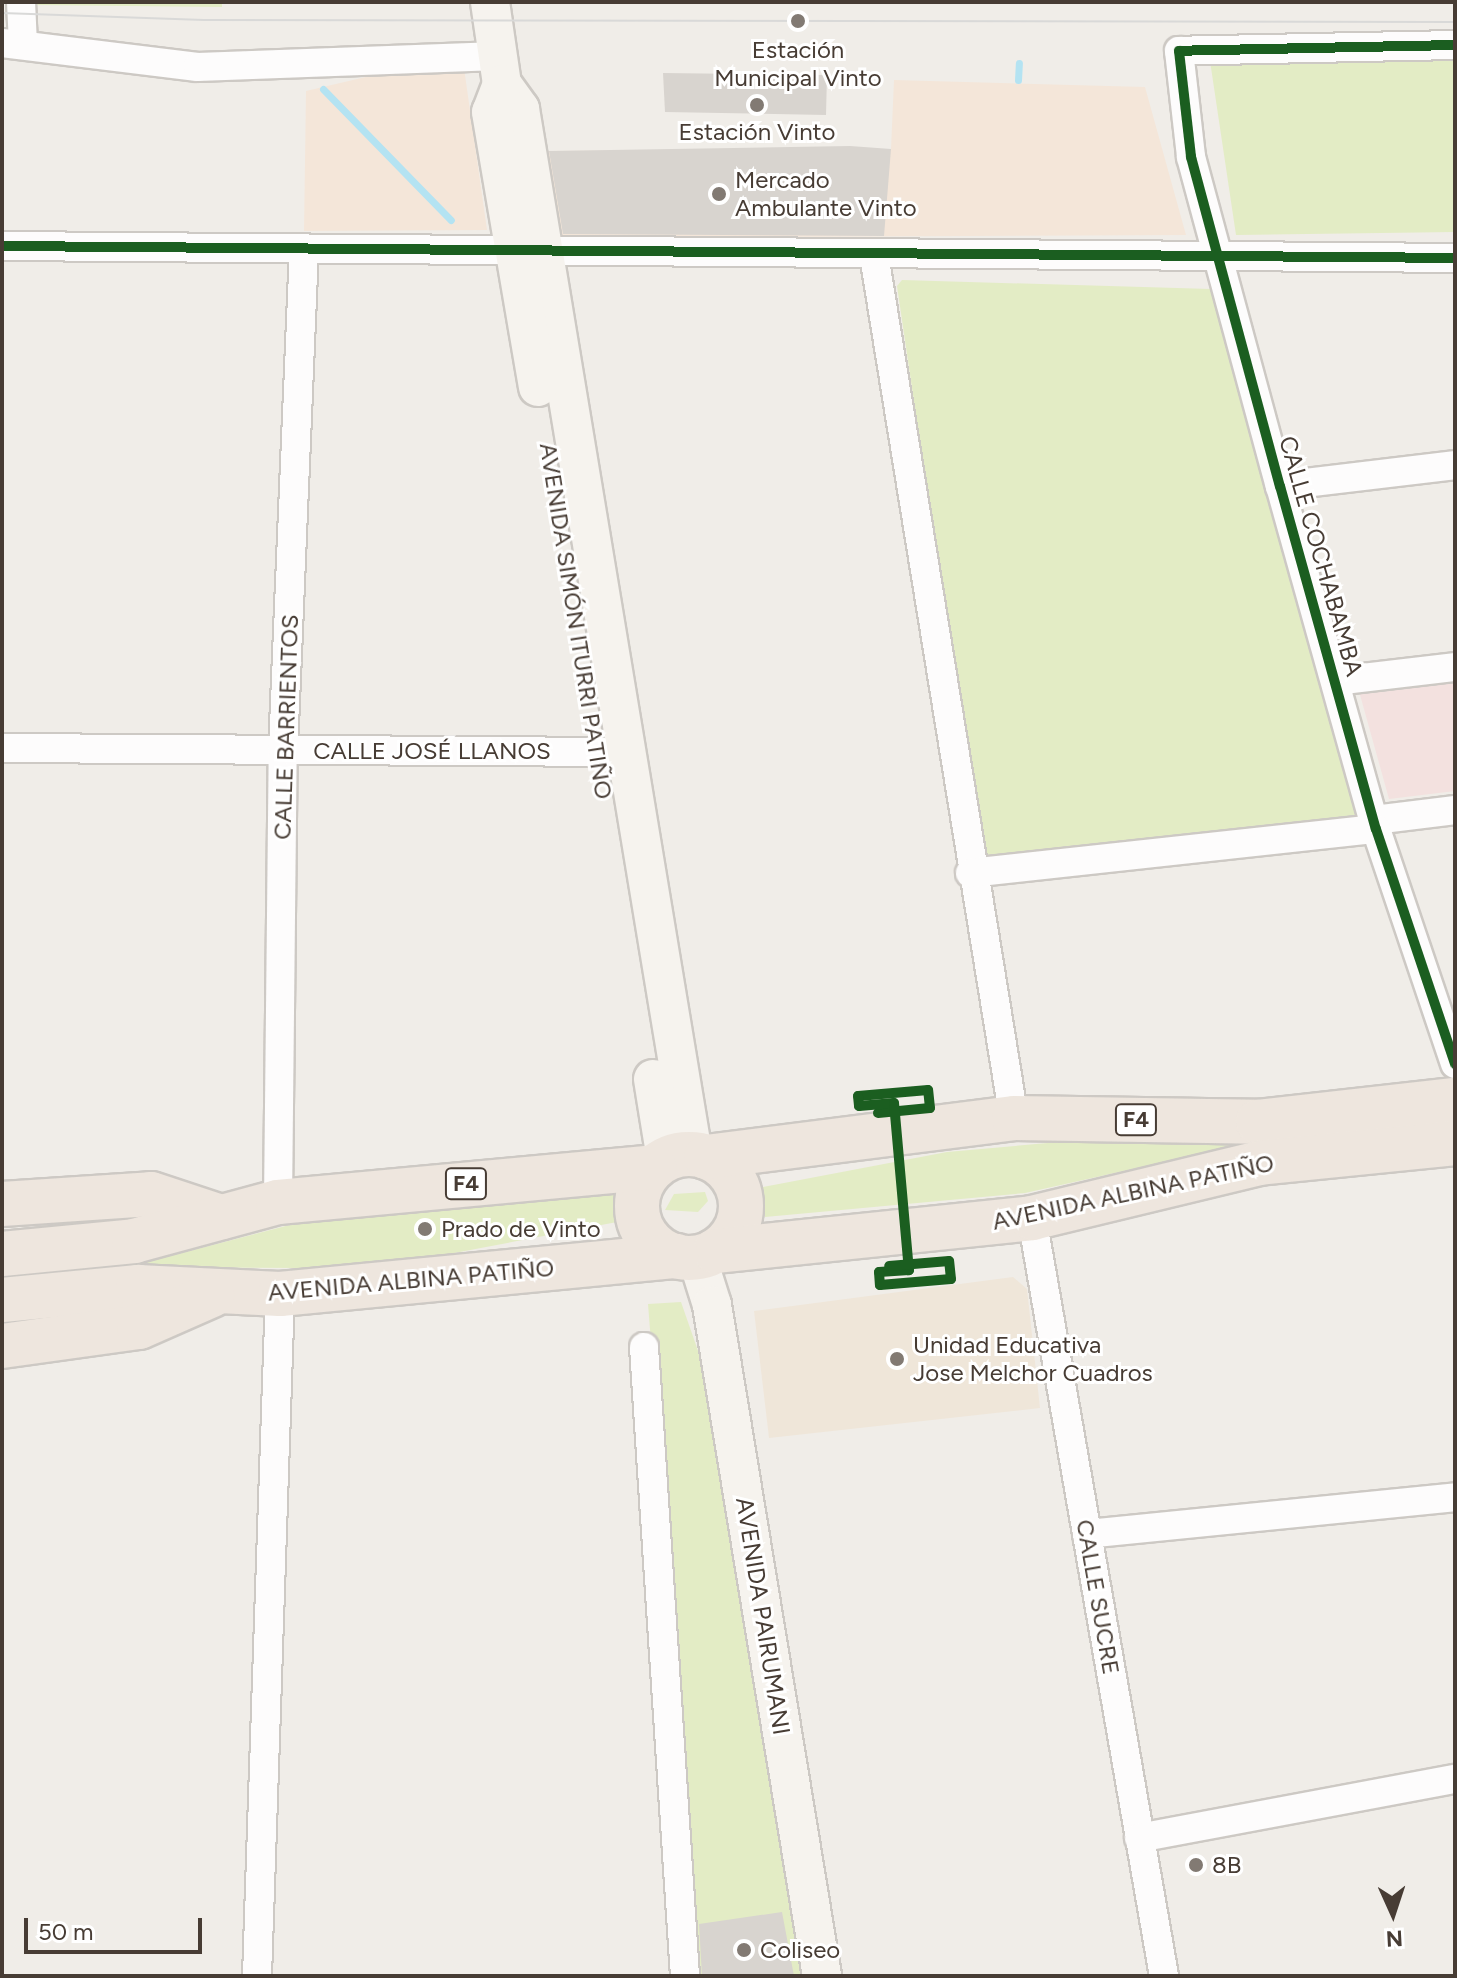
<!DOCTYPE html>
<meta charset="utf-8">
<style>
body{margin:0}
#map{position:relative;width:1457px;height:1978px;overflow:hidden;background:#f0ede8;font-family:Figtree,sans-serif}
div>[style]{position:absolute}
.commercial>*{inset:0;background:#f4e6d9}
.education>*{inset:0;background:#efe6d9}
.medical>*{inset:0;background:#f3e1df}
.green>*{inset:0;background:#e3ecc5}
.stream>*{height:7px;margin:-3.5px;padding:0 3.5px;transform-origin:3.5px;border-radius:3.5px;background:#b4e3f2}
.building>*{inset:0;background:#d8d4cf}
.roads{filter:drop-shadow(2px 0 #cdc9c4) drop-shadow(-2px 0 #cdc9c4) drop-shadow(0 2px #cdc9c4) drop-shadow(0 -2px #cdc9c4)}
.minor>*{height:28px;margin:-14px;padding:0 14px;transform-origin:14px;border-radius:14px;background:#fdfcfc}
.secondary>*{height:38px;margin:-19px;padding:0 19px;transform-origin:19px;border-radius:19px;background:#f6f3ee}
.trunk>*{height:44px;margin:-22px;padding:0 22px;transform-origin:22px;border-radius:22px;background:#eee6de}
.trunk>.ring{margin:-22px;padding:0;box-sizing:content-box;background:none;border:44px solid #eee6de;border-radius:50%}
.tram>*{height:2px;margin:-1px;padding:0 1px;transform-origin:1px;border-radius:1px;background:#d9d9d8}
.cycleway>*{height:10px;margin:-5px;padding:0 5px;transform-origin:5px;border-radius:5px;background:#1b5e20}
.dots>*{width:22px;height:22px;translate:-50% -50%;box-sizing:border-box;border:4px solid #fff;border-radius:50%}
span{translate:-50% -50%;white-space:nowrap;text-align:center;line-height:1.15;-webkit-text-stroke:6px #fff;paint-order:stroke}
.shield-label span{padding:2px 6px;background:#fff;border:2px solid;border-radius:6px;-webkit-text-stroke-width:0}
.shield-label{font-size:22px;color:#473c34;font-weight:700}
.poi-label{font-size:24px;color:#473c34}
.left{translate:0 -50%;text-align:left}
.street-label{font-size:24px;color:#473c34}
.frame{position:absolute;inset:0;border:4px solid #473c34;pointer-events:none}
.north{position:absolute;left:1353px;top:1874px;width:80px;height:80px;-webkit-text-stroke:6px #fff;paint-order:stroke;rotate:177deg;font-size:22px;font-weight:700;line-height:32px;text-align:center;color:#473c34}
.north::after{content:'';display:block;margin:auto;width:28px;height:36px;background:#473c34;clip-path:polygon(50% 0,100% 100%,50% 72%,0 100%)}
.scale{position:absolute;left:24px;top:1918px;width:178px;height:36px;box-sizing:border-box;border:4px solid #473c34;border-top:0;padding-left:10px;font-size:24px;line-height:28px;white-space:nowrap;color:#473c34;-webkit-text-stroke:6px #fff;paint-order:stroke}
</style>
<div id="map">
<div class="commercial">
<div style="clip-path:polygon(464px 68px,487px 230px,304px 231px,306px 91px,370px 76px)"></div>
<div style="clip-path:polygon(894px 80px,1145px 87px,1186px 235px,555px 238px,544px 151px,891px 149px)"></div>
</div>
<div class="education">
<div style="clip-path:polygon(1013px 1277px,1027px 1289px,1040px 1408px,769px 1438px,754px 1311px)"></div>
</div>
<div class="medical">
<div style="clip-path:polygon(1455px 674px,1455px 791px,1389px 799px,1357px 684px)"></div>
</div>
<div class="green">
<div style="clip-path:polygon(33px 2px,222px 2px,222px 7px,32px 5px)"></div>
<div style="clip-path:polygon(1210px 61px,1455px 61px,1455px 232px,1236px 235px)"></div>
<div style="clip-path:polygon(902px 280px,1211px 289px,1358px 818px,981px 857px,897px 286px)"></div>
<div style="clip-path:polygon(1082px 1140px,1258px 1141px,1025px 1193px,765px 1217px,763px 1187px,947px 1152px)"></div>
<div style="clip-path:polygon(616px 1191px,617px 1222px,449px 1254px,302px 1268px,128px 1267px,301px 1222px)"></div>
<div style="clip-path:polygon(705px 1192px,708px 1201px,698px 1212px,665px 1210px,674px 1194px)"></div>
<div style="clip-path:polygon(681px 1302px,704px 1368px,802px 1976px,701px 1976px,648px 1304px)"></div>
</div>
<div class="stream">
<div style="left:1018px;top:80px;width:17px;rotate:-87deg"></div>
<div style="left:323px;top:89px;width:183px;rotate:45.7deg"></div>
</div>
<div class="building">
<div style="clip-path:polygon(663px 73px,827px 75px,826px 115px,665px 112px)"></div>
<div style="clip-path:polygon(850px 146px,891px 149px,884px 236px,563px 234px,549px 151px)"></div>
<div style="clip-path:polygon(782px 1912px,794px 1976px,702px 1976px,699px 1924px)"></div>
</div>
<div class="roads">
<div class="minor">
<div style="left:21px;top:2px;width:42px;rotate:87.3deg"></div>
<div style="left:2px;top:43px;width:197px;rotate:7deg"></div>
<div style="left:198px;top:67px;width:300px;rotate:-2.1deg"></div>
<div style="left:1455px;top:45px;width:276px;rotate:178.8deg"></div>
<div style="left:1179px;top:51px;width:107px;rotate:83.5deg"></div>
<div style="left:1191px;top:157px;width:341px;rotate:74.9deg"></div>
<div style="left:1280px;top:486px;width:356px;rotate:74.4deg"></div>
<div style="left:1376px;top:829px;width:248px;rotate:71.4deg"></div>
<div style="left:2px;top:246px;width:1453px;rotate:0.47deg"></div>
<div style="left:874px;top:255px;width:874px;rotate:80.79deg"></div>
<div style="left:1280px;top:486px;width:176px;rotate:-6.8deg"></div>
<div style="left:1336px;top:681px;width:120px;rotate:-6.7deg"></div>
<div style="left:2px;top:748px;width:621px;rotate:0.37deg"></div>
<div style="left:1374px;top:820px;width:82px;rotate:-7deg"></div>
<div style="left:970px;top:873px;width:408px;rotate:-6.2deg"></div>
<div style="left:278px;top:1202px;width:452px;rotate:-89.4deg"></div>
<div style="left:283px;top:750px;width:498px;rotate:-87.6deg"></div>
<div style="left:1032px;top:1218px;width:769px;rotate:80.12deg"></div>
<div style="left:644px;top:1347px;width:630px;rotate:86.27deg"></div>
<div style="left:1087px;top:1534px;width:370px;rotate:-5.7deg"></div>
<div style="left:1139px;top:1838px;width:321px;rotate:-10.6deg"></div>
<div style="left:257px;top:1976px;width:682px;rotate:-88.07deg"></div>
</div>
<div class="secondary">
<div style="left:490px;top:2px;width:83px;rotate:81.7deg"></div>
<div style="left:502px;top:84px;width:31px;rotate:54deg"></div>
<div style="left:520px;top:109px;width:1059px;rotate:80.6deg"></div>
<div style="left:502px;top:84px;width:30px;rotate:111deg"></div>
<div style="left:491px;top:112px;width:279px;rotate:80.3deg"></div>
<div style="left:653px;top:1079px;width:81px;rotate:80.8deg"></div>
<div style="left:697px;top:1257px;width:50px;rotate:72.6deg"></div>
<div style="left:712px;top:1305px;width:680px;rotate:80.69deg"></div>
</div>
<div class="trunk">
<div class="ring" style="left:637px;top:1154px;width:60px;height:60px"></div>
<div style="left:706px;top:1157px;width:310px;rotate:-7.2deg"></div>
<div style="left:1014px;top:1118px;width:244px;rotate:0.9deg"></div>
<div style="left:1258px;top:1122px;width:198px;rotate:-6.4deg"></div>
<div style="left:2px;top:1204px;width:149px;rotate:-3.8deg"></div>
<div style="left:151px;top:1194px;width:74px;rotate:18.2deg"></div>
<div style="left:715px;top:1251px;width:319px;rotate:-5.9deg"></div>
<div style="left:1032px;top:1218px;width:234px;rotate:-13.6deg"></div>
<div style="left:1259px;top:1163px;width:197px;rotate:-5.8deg"></div>
<div style="left:2px;top:1254px;width:133px;rotate:-5.6deg"></div>
<div style="left:134px;top:1241px;width:149px;rotate:-15.2deg"></div>
<div style="left:278px;top:1202px;width:378px;rotate:-5.3deg"></div>
<div style="left:2px;top:1300px;width:137px;rotate:-5.5deg"></div>
<div style="left:138px;top:1287px;width:142px;rotate:2.8deg"></div>
<div style="left:280px;top:1294px;width:398px;rotate:-5.5deg"></div>
<div style="left:2px;top:1346px;width:138px;rotate:-7.9deg"></div>
<div style="left:139px;top:1327px;width:80px;rotate:-23.7deg"></div>
</div>
</div>
<div class="tram">
<div style="left:2px;top:13px;width:202px;rotate:2deg"></div>
<div style="left:204px;top:20px;width:1251px;rotate:0.09deg"></div>
</div>
<div class="cycleway">
<div style="left:1455px;top:45px;width:276px;rotate:178.8deg"></div>
<div style="left:1179px;top:51px;width:107px;rotate:83.5deg"></div>
<div style="left:1191px;top:157px;width:341px;rotate:74.9deg"></div>
<div style="left:1280px;top:486px;width:356px;rotate:74.4deg"></div>
<div style="left:1376px;top:829px;width:248px;rotate:71.4deg"></div>
<div style="left:2px;top:246px;width:1453px;rotate:0.47deg"></div>
<div style="left:878px;top:1113px;width:52px;rotate:-5.5deg"></div>
<div style="left:930px;top:1108px;width:18px;rotate:-96deg"></div>
<div style="left:928px;top:1090px;width:70px;rotate:175.1deg"></div>
<div style="left:858px;top:1096px;width:10px;rotate:84deg"></div>
<div style="left:859px;top:1106px;width:35px;rotate:-5deg"></div>
<div style="left:894px;top:1103px;width:168px;rotate:84.9deg"></div>
<div style="left:909px;top:1270px;width:30px;rotate:176deg"></div>
<div style="left:879px;top:1272px;width:13px;rotate:86deg"></div>
<div style="left:880px;top:1285px;width:71px;rotate:-4.8deg"></div>
<div style="left:951px;top:1279px;width:18px;rotate:-96deg"></div>
<div style="left:949px;top:1261px;width:60px;rotate:175.2deg"></div>
</div>
<div class="dots">
<div style="left:798px;top:21px;background:#827a73"></div>
<div style="left:757px;top:105px;background:#827a73"></div>
<div style="left:719px;top:194px;background:#827a73"></div>
<div style="left:425px;top:1229px;background:#827a73"></div>
<div style="left:897px;top:1359px;background:#827a73"></div>
<div style="left:1196px;top:1865px;background:#827a73"></div>
<div style="left:744px;top:1950px;background:#827a73"></div>
</div>
<div class="shield-label">
<span style="left:1136px;top:1120px">F4</span>
<span style="left:466px;top:1184px">F4</span>
</div>
<div class="poi-label">
<span style="left:798px;top:64px">Estación<br>Municipal Vinto</span>
<span style="left:757px;top:132px">Estación Vinto</span>
<span class="left" style="left:735px;top:194px">Mercado<br>Ambulante Vinto</span>
<span class="left" style="left:441px;top:1229px">Prado de Vinto</span>
<span class="left" style="left:913px;top:1359px">Unidad Educativa<br>Jose Melchor Cuadros</span>
<span class="left" style="left:1212px;top:1865px">8B</span>
<span class="left" style="left:760px;top:1950px">Coliseo</span>
</div>
<div class="street-label">
<span style="left:1321px;top:556px;rotate:74deg">CALLE COCHABAMBA</span>
<span style="left:576px;top:621px;rotate:81deg">AVENIDA SIMÓN ITURRI PATIÑO</span>
<span style="left:286px;top:727px;rotate:-88deg">CALLE BARRIENTOS</span>
<span style="left:432px;top:751px">CALLE JOSÉ LLANOS</span>
<span style="left:1133px;top:1192px;rotate:-12deg">AVENIDA ALBINA PATIÑO</span>
<span style="left:411px;top:1280px;rotate:-5deg">AVENIDA ALBINA PATIÑO</span>
<span style="left:1098px;top:1597px;rotate:80deg">CALLE SUCRE</span>
<span style="left:763px;top:1616px;rotate:81deg">AVENIDA PAIRUMANI</span>
</div>
<div class="frame"></div>
<div class="north">N</div>
<div class="scale">50 m</div>
</div>
